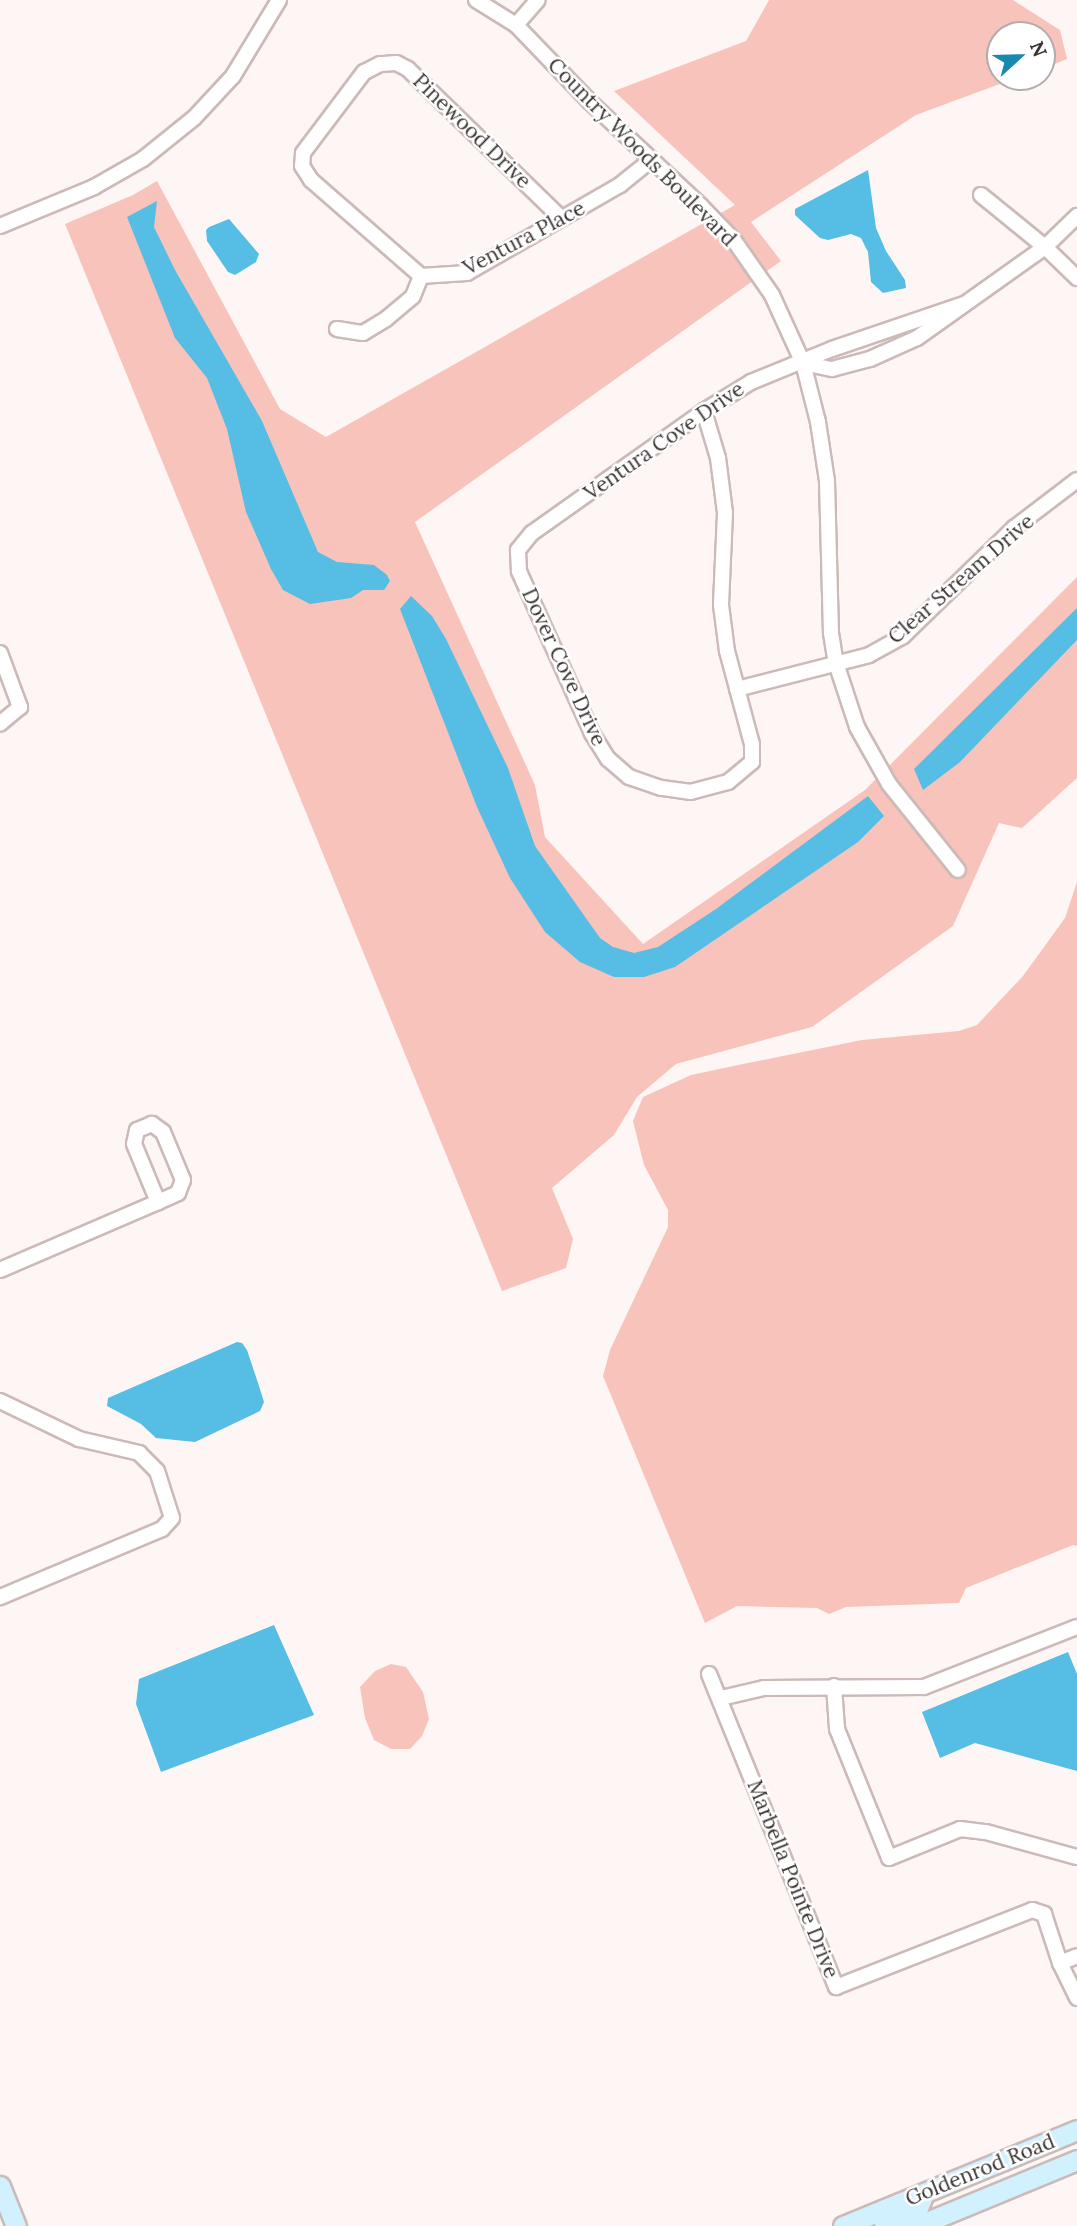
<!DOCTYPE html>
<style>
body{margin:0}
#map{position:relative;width:1077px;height:2226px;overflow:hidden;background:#fef6f5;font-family:Lora,serif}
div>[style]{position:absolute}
.green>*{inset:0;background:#f8c3ba}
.water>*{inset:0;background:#56bde4}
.roads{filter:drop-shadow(2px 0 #cbbab7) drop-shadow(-2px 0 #cbbab7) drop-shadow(0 2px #cbbab7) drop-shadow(0 -2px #cbbab7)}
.street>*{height:14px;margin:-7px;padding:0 7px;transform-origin:7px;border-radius:7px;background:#fff}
.secondary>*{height:19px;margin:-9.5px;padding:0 9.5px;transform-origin:9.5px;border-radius:9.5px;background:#d1f1fe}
span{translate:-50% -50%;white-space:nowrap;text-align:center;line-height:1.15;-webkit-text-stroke:5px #fff;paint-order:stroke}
.street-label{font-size:21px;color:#3a3332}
.north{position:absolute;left:986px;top:21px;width:70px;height:70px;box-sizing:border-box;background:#fff;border:2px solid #b0adad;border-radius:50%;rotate:68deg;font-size:19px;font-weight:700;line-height:28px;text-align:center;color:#3a3332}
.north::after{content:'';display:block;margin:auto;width:24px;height:32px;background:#198aaf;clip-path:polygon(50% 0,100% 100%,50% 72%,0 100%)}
</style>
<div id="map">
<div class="green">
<div style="clip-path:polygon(769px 0,1013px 0,1060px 30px,1067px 59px,1042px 69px,1042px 35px,1000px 35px,1000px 77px,1019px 77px,916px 115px,751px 222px,781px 261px,415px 522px,535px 785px,545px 837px,643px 944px,865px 790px,1077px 577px,1077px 778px,1022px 828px,999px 823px,953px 926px,812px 1027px,676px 1064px,637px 1097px,614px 1135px,552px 1188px,573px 1239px,566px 1268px,502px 1291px,65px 224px,133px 195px,157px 181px,280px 409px,326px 437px,735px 205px,614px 91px,746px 41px)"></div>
<div style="clip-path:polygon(1077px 882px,1077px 1546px,1073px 1545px,966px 1588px,959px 1603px,846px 1607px,829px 1614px,817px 1608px,737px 1606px,705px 1623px,603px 1376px,610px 1350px,668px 1227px,668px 1210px,644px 1165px,633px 1121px,643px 1097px,691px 1075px,743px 1064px,862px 1040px,959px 1031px,977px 1025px,1023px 976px,1065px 918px)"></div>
<div style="clip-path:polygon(391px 1664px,406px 1667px,423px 1692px,429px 1719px,422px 1736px,410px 1749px,391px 1749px,374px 1740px,365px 1718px,360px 1687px,375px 1671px)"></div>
</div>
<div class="water">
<div style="clip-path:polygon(868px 170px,876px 228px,886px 251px,905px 280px,906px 288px,883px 293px,871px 282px,868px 252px,861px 238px,851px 234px,828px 240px,820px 238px,795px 215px,795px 209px)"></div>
<div style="clip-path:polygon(157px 201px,154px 227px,175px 270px,262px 421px,318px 552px,337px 562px,374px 565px,387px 575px,390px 581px,384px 590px,363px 590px,351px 598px,310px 604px,283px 590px,271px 569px,246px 512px,227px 429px,207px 378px,175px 338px,127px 217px)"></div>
<div style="clip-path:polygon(229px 219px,259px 254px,256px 262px,235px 275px,228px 272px,207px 241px,206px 230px,209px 227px)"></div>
<div style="clip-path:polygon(411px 596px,432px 616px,446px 639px,508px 768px,535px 846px,600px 938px,613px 947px,634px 953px,658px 947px,716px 909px,868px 796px,884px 816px,858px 842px,675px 967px,644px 977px,614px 977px,580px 962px,545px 932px,510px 878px,477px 807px,400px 609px)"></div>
<div style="clip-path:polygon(1077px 608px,1077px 640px,960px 762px,923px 790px,914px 769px)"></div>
<div style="clip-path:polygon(237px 1342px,242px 1343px,247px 1350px,259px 1386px,264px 1402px,260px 1411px,195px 1442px,156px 1438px,141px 1424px,107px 1406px,108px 1398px)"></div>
<div style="clip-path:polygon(274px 1625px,314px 1715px,161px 1772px,136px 1704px,139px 1679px)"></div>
<div style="clip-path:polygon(1068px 1652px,1077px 1674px,1077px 1771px,975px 1743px,940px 1758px,922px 1712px)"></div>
</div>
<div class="roads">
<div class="street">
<div style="left:476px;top:0;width:47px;rotate:32deg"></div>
<div style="left:516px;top:25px;width:107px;rotate:46.1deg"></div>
<div style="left:590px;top:102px;width:152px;rotate:43.1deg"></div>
<div style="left:701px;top:206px;width:46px;rotate:45.9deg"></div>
<div style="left:733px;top:239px;width:68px;rotate:55.1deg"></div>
<div style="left:772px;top:295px;width:75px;rotate:65.5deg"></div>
<div style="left:803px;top:363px;width:61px;rotate:75.7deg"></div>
<div style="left:818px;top:422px;width:60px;rotate:81.3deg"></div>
<div style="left:827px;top:481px;width:152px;rotate:88.5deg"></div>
<div style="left:831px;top:633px;width:30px;rotate:81deg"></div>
<div style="left:836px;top:663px;width:67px;rotate:71.8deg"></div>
<div style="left:857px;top:727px;width:65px;rotate:60.7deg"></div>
<div style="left:889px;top:784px;width:110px;rotate:51.3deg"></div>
<div style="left:516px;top:25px;width:33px;rotate:-49deg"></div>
<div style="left:981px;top:195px;width:82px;rotate:39.1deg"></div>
<div style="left:1045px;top:247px;width:45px;rotate:44.1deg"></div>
<div style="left:561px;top:218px;width:214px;rotate:-135.8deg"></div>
<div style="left:408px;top:69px;width:13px;rotate:-153deg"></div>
<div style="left:396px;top:63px;width:16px;rotate:176deg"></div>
<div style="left:380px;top:64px;width:18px;rotate:153deg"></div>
<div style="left:364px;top:72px;width:101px;rotate:127deg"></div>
<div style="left:303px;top:153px;width:13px;rotate:94deg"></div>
<div style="left:302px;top:166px;width:17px;rotate:57deg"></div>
<div style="left:311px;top:180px;width:146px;rotate:41.1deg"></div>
<div style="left:421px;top:276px;width:46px;rotate:-3.7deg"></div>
<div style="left:467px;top:273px;width:177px;rotate:-29.9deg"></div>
<div style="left:620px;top:185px;width:40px;rotate:-39deg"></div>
<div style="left:0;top:226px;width:102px;rotate:-22.5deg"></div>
<div style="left:94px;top:187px;width:56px;rotate:-29.7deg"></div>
<div style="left:143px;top:159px;width:65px;rotate:-38.8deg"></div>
<div style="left:194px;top:118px;width:57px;rotate:-47.1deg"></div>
<div style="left:233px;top:76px;width:89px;rotate:-58.8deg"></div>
<div style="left:337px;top:329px;width:26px;rotate:9deg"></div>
<div style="left:363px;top:333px;width:27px;rotate:-31deg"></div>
<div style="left:386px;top:319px;width:35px;rotate:-40deg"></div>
<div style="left:413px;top:296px;width:22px;rotate:-68deg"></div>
<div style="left:803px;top:363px;width:30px;rotate:12deg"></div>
<div style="left:832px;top:369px;width:39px;rotate:-15deg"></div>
<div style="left:870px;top:359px;width:51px;rotate:-24.1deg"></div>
<div style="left:917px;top:338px;width:157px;rotate:-35.4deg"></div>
<div style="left:1045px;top:247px;width:45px;rotate:-44.1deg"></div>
<div style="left:704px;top:411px;width:49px;rotate:73.4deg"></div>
<div style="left:718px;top:458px;width:55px;rotate:82.7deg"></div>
<div style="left:725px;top:513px;width:92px;rotate:92.5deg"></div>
<div style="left:721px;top:605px;width:46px;rotate:82.6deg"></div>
<div style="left:727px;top:651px;width:96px;rotate:75deg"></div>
<div style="left:752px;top:744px;width:18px;rotate:90deg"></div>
<div style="left:752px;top:762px;width:31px;rotate:140deg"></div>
<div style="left:728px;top:782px;width:38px;rotate:165deg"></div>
<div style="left:691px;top:792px;width:30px;rotate:-172deg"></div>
<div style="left:661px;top:788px;width:34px;rotate:-161deg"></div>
<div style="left:629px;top:777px;width:28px;rotate:-139deg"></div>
<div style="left:608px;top:759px;width:31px;rotate:-122deg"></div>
<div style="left:592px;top:733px;width:178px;rotate:-114.3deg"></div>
<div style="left:519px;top:571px;width:21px;rotate:-93deg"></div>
<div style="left:518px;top:550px;width:22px;rotate:-51deg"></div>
<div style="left:532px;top:533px;width:211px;rotate:-35.3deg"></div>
<div style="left:704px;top:411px;width:55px;rotate:-31.7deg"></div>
<div style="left:751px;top:382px;width:87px;rotate:-22.2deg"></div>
<div style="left:832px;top:349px;width:139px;rotate:-18.8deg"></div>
<div style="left:0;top:653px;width:58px;rotate:69.7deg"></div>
<div style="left:20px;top:707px;width:26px;rotate:140deg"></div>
<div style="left:737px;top:689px;width:136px;rotate:-14.4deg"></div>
<div style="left:869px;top:655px;width:39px;rotate:-29deg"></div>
<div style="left:903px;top:636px;width:155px;rotate:-44.2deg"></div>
<div style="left:1014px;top:528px;width:79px;rotate:-37.3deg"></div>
<div style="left:0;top:1270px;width:172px;rotate:-23.3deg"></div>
<div style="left:158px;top:1202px;width:22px;rotate:-24deg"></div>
<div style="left:178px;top:1193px;width:14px;rotate:-69deg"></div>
<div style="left:183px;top:1180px;width:52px;rotate:-112.6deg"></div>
<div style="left:163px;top:1132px;width:14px;rotate:-144deg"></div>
<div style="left:152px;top:1124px;width:16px;rotate:158deg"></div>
<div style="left:137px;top:1130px;width:14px;rotate:102deg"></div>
<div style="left:134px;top:1144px;width:63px;rotate:67.5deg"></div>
<div style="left:0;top:1401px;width:88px;rotate:25.7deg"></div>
<div style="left:79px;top:1439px;width:62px;rotate:13.1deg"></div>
<div style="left:139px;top:1453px;width:25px;rotate:45deg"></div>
<div style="left:157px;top:1471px;width:49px;rotate:72.3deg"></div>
<div style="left:172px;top:1518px;width:15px;rotate:132deg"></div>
<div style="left:162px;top:1529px;width:176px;rotate:157.2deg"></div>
<div style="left:709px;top:1674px;width:338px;rotate:67.9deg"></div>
<div style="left:836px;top:1987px;width:211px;rotate:-21.4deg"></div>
<div style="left:1032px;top:1910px;width:13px;rotate:18deg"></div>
<div style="left:1044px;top:1914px;width:52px;rotate:71.9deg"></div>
<div style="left:1060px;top:1963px;width:39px;rotate:64deg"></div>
<div style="left:834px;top:1686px;width:43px;rotate:86deg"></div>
<div style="left:837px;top:1729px;width:139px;rotate:68deg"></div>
<div style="left:889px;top:1858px;width:77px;rotate:-22.2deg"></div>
<div style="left:960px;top:1829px;width:26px;rotate:7deg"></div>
<div style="left:986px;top:1832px;width:94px;rotate:15.4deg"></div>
<div style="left:721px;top:1698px;width:44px;rotate:-13.1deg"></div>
<div style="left:764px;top:1688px;width:160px;rotate:-0.4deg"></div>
<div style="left:924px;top:1687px;width:164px;rotate:-21.4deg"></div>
<div style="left:1060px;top:1963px;width:18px;rotate:-22deg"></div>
</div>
<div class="secondary">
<div style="left:0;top:2186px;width:43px;rotate:68.2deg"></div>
<div style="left:843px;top:2226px;width:253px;rotate:-22.3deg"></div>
<div style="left:884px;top:2226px;width:35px;rotate:-22deg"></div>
<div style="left:916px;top:2213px;width:16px;rotate:-68deg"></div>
<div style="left:917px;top:2226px;width:173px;rotate:-22.4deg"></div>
</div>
</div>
<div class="street-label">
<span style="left:472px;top:131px;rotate:44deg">Pinewood Drive</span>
<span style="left:642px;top:152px;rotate:45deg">Country Woods Boulevard</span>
<span style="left:524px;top:238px;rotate:-28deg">Ventura Place</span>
<span style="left:664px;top:441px;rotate:-35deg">Ventura Cove Drive</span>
<span style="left:961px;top:579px;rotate:-41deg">Clear Stream Drive</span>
<span style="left:564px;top:667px;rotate:65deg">Dover Cove Drive</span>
<span style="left:793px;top:1879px;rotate:68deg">Marbella Pointe Drive</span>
<span style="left:980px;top:2170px;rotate:-22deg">Goldenrod Road</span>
</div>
<div class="north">N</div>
</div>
